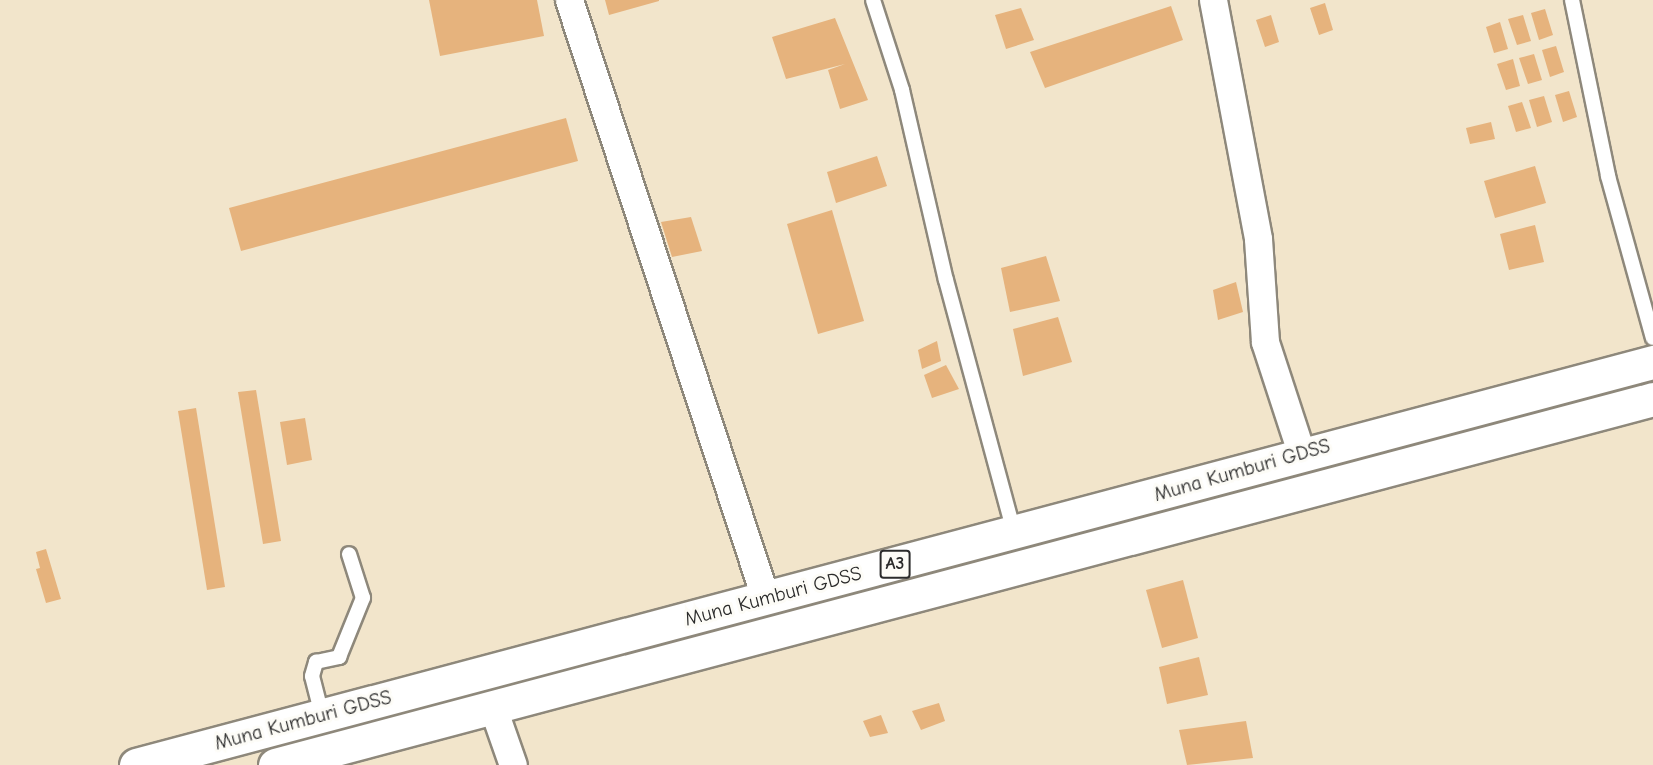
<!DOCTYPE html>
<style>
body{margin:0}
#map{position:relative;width:1653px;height:765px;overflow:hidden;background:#f2e5cb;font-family:"Comic Neue",sans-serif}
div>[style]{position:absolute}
.building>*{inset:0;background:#e6b37d}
.roads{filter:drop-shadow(2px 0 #8e887b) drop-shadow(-2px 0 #8e887b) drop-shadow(0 2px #8e887b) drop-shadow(0 -2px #8e887b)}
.lane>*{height:14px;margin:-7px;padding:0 7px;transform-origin:7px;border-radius:7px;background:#fff}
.street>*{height:27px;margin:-13.5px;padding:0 13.5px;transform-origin:13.5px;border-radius:13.5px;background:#fff}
.highway>*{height:33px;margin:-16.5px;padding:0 16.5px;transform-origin:16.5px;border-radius:16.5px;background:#fff}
span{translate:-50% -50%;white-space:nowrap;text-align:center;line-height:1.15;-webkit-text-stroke:6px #fdfcf7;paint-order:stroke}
.shield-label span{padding:2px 4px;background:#fdfcf7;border:2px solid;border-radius:4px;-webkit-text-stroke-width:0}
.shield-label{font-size:18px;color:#2b2b2b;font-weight:700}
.street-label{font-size:20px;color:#2b2b2b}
</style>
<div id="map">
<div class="building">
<div style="clip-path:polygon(429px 0,537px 0,544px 36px,440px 56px)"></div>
<div style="clip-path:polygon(605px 0,659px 0,659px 1px,609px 15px)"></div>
<div style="clip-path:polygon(1325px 3px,1333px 30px,1319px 35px,1310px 8px)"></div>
<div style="clip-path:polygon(1171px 6px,1183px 40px,1045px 88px,1030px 52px)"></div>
<div style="clip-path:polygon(1021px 8px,1034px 40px,1006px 49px,995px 15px)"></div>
<div style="clip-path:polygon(1545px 9px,1553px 35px,1539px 40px,1531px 13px)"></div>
<div style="clip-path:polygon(1271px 15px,1279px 42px,1265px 47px,1256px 20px)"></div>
<div style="clip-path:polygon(1523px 15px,1531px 41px,1517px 45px,1508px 19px)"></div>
<div style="clip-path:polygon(835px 18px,868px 100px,840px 109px,828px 70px,845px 64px,786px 79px,772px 37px)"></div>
<div style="clip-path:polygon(1500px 22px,1508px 49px,1494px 53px,1486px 27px)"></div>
<div style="clip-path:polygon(1556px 46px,1564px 72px,1550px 77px,1542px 50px)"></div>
<div style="clip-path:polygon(1534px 54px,1542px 80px,1528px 84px,1519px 58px)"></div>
<div style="clip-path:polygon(1513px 59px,1520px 86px,1506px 90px,1497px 64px)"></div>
<div style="clip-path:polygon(1569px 91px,1577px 117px,1563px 122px,1555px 95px)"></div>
<div style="clip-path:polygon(1544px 96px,1552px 122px,1537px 127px,1529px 100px)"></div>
<div style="clip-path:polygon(1522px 102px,1531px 128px,1516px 132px,1508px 106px)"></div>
<div style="clip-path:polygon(566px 118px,578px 161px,241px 251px,229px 208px)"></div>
<div style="clip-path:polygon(1491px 122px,1495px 139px,1470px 144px,1466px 128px)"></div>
<div style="clip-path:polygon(877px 156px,887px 186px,836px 203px,827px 172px)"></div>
<div style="clip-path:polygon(1535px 166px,1546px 203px,1495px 218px,1484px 181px)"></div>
<div style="clip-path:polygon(832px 210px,864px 321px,818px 334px,787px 224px)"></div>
<div style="clip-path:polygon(691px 217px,702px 251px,672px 257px,661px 222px)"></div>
<div style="clip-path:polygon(1535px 225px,1544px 262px,1509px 270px,1500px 234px)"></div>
<div style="clip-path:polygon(1046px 256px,1060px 301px,1010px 312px,1001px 268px)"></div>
<div style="clip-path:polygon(1236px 282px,1243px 312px,1218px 320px,1213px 290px)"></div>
<div style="clip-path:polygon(1058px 317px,1072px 362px,1023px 376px,1013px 329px)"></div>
<div style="clip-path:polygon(937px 341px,941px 361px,922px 369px,918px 350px)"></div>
<div style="clip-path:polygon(946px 365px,959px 389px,932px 398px,924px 375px)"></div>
<div style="clip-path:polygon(256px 390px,281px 541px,263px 544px,238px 392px)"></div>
<div style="clip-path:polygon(196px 408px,225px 587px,207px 590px,178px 411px)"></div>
<div style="clip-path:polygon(305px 418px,312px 460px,287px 465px,280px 422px)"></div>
<div style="clip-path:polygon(46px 549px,61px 599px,46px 603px,36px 569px,40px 568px,36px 552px)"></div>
<div style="clip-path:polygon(1183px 580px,1198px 638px,1162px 648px,1146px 590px)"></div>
<div style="clip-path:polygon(1199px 657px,1208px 695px,1167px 704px,1159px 667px)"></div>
<div style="clip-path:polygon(939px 703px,945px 721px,921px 730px,912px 711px)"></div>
<div style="clip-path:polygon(881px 715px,888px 733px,870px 737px,863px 721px)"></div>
<div style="clip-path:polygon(1246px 721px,1253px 758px,1187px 765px,1179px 730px)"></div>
</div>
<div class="roads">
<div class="lane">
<div style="left:873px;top:0;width:95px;rotate:72.1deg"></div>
<div style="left:902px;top:90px;width:195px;rotate:77deg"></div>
<div style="left:946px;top:280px;width:261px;rotate:74.9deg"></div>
<div style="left:1572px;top:0;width:180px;rotate:78.4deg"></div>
<div style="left:1608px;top:176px;width:168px;rotate:74.5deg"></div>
<div style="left:322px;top:715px;width:40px;rotate:-104.4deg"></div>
<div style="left:312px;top:676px;width:15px;rotate:-74deg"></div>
<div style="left:316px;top:662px;width:24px;rotate:-12deg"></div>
<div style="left:339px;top:657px;width:64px;rotate:-67.9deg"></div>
<div style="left:363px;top:598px;width:46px;rotate:-107.7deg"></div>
</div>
<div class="street">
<div style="left:569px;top:0;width:628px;rotate:71.82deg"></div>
<div style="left:1213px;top:0;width:243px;rotate:79.3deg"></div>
<div style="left:1258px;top:239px;width:103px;rotate:86.1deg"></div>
<div style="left:1265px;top:342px;width:116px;rotate:71.9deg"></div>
<div style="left:493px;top:708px;width:60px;rotate:70.7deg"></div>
</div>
<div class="highway">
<div style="left:136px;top:765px;width:1570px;rotate:-14.88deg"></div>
<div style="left:275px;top:765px;width:1426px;rotate:-14.87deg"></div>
</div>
</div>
<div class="shield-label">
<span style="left:895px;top:564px">A3</span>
</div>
<div class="street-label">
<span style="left:1242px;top:470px;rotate:-16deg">Muna Kumburi GDSS</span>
<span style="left:773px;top:596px;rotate:-15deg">Muna Kumburi GDSS</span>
<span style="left:303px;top:720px;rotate:-15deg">Muna Kumburi GDSS</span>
</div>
</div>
